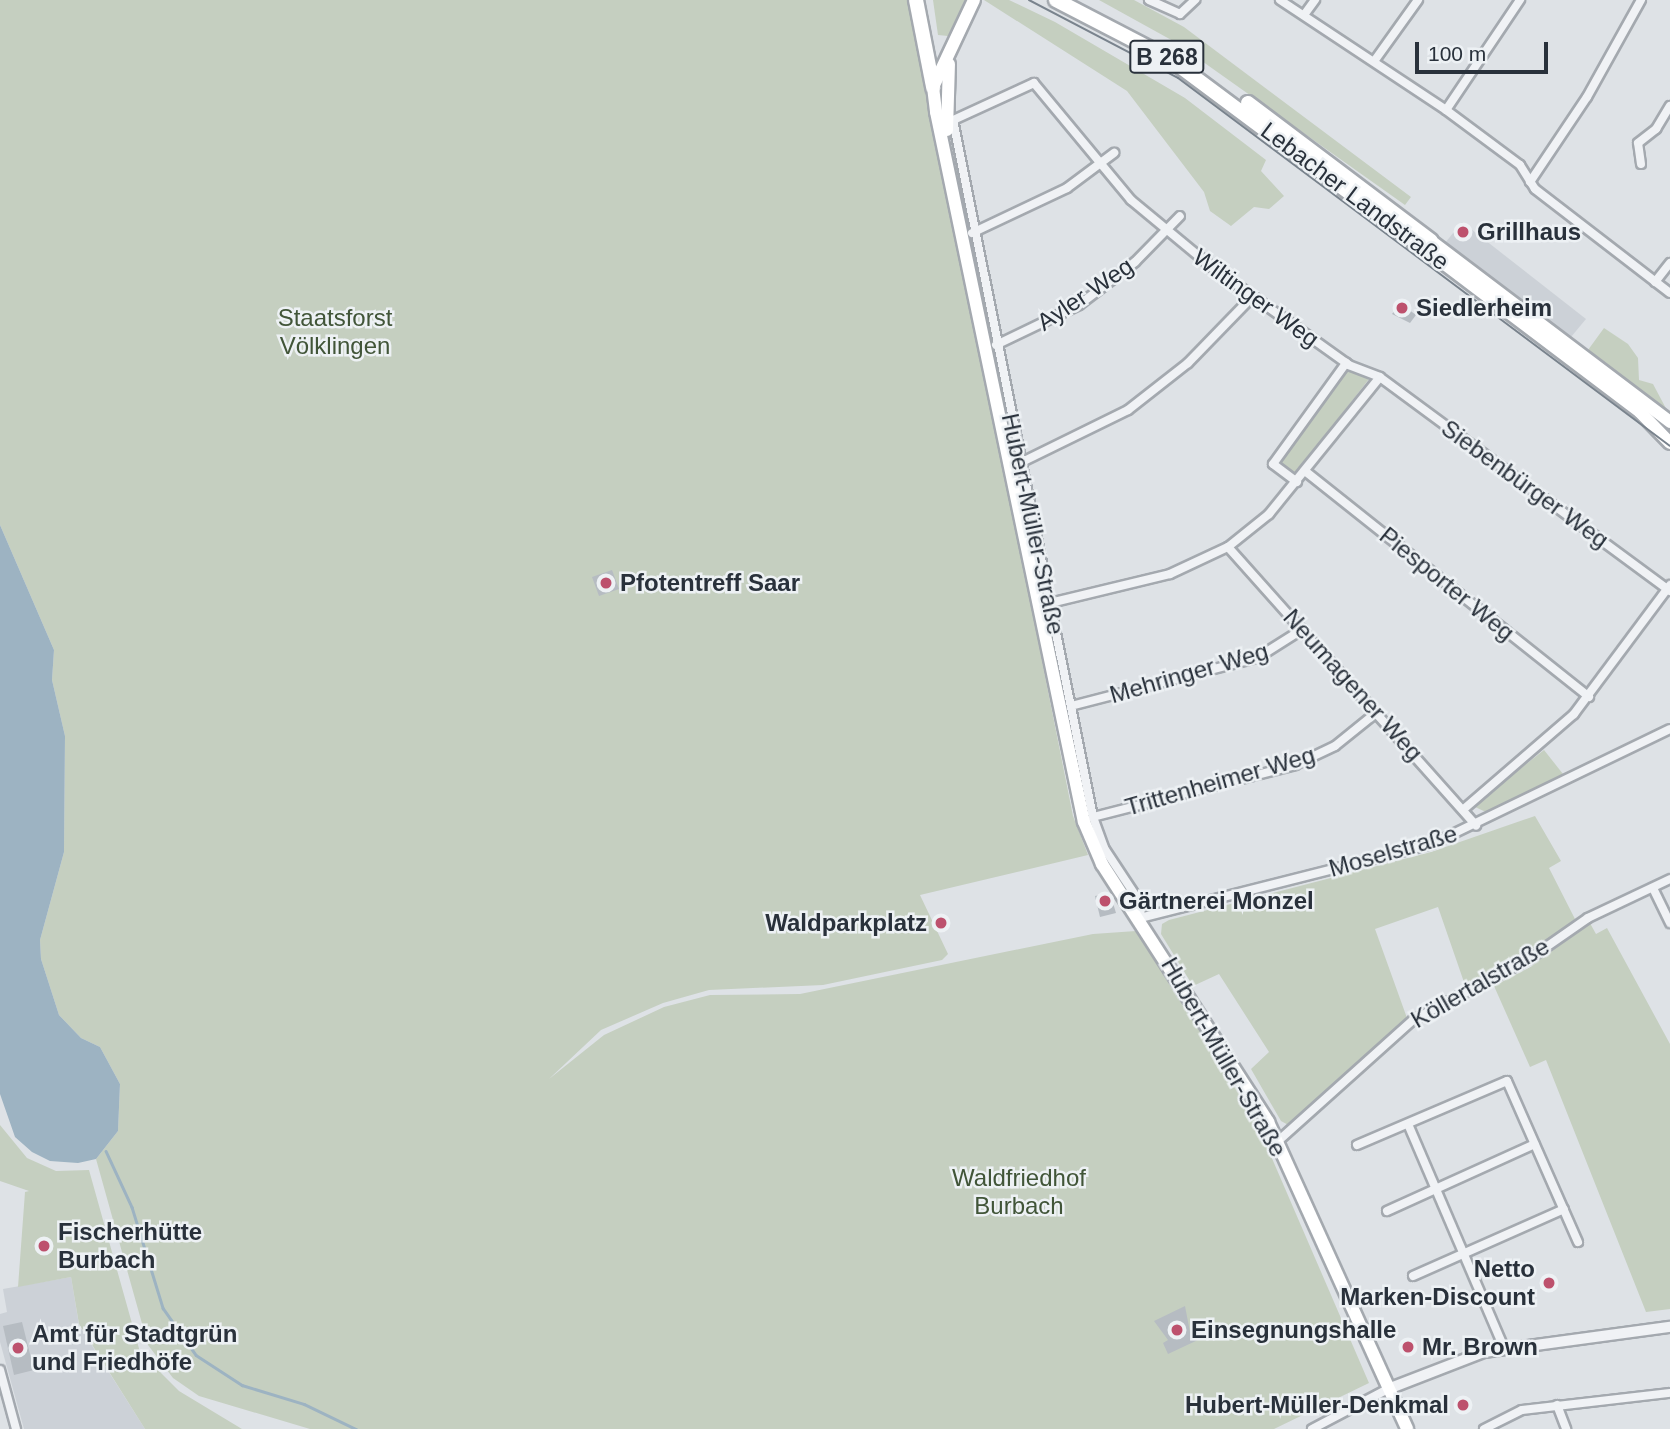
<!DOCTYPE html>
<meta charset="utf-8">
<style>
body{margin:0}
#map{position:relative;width:1670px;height:1429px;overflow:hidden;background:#dee2e6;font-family:Arial,sans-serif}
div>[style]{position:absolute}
.built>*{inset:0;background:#ccd1d7}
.green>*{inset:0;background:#c5cfc0}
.water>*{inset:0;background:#9db3c2}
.stream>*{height:2.5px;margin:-1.25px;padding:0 1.25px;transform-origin:1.25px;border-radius:1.25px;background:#9db3c2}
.building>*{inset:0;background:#b6bcc2}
.roads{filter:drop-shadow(2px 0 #a4a9af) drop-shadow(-2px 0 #a4a9af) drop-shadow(0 2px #a4a9af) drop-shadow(0 -2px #a4a9af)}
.minor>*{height:8px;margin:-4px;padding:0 4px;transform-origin:4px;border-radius:4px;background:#f0f2f5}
.tertiary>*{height:10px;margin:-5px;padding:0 5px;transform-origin:5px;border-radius:5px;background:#f0f2f5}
.secondary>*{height:12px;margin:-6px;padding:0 6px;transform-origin:6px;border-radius:6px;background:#fff}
.primary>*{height:12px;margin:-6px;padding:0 6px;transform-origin:6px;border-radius:6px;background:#fff}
.trunk>*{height:14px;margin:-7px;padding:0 7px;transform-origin:7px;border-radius:7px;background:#fff}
.tram>*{height:2px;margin:-1px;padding:0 1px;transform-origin:1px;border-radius:1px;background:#79838d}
.dots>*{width:19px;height:19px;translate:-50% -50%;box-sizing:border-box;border:4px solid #edf1f4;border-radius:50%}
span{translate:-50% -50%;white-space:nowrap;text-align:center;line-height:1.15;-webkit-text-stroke:5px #edf1f4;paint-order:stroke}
.shield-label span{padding:2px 5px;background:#edf1f4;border:2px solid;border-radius:5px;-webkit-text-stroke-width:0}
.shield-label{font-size:23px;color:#29313b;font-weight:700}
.street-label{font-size:24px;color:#29313b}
.poi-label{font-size:24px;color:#29313b;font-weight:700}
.left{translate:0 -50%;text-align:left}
.right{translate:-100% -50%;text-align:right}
.park-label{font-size:24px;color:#415538}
.scale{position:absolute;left:1415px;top:42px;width:133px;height:32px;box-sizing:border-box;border:4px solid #29313b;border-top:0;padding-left:9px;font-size:21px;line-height:24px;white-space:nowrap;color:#29313b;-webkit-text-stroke:5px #edf1f4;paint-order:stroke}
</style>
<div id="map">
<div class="built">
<div style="clip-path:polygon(1462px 222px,1586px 319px,1571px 337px,1445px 243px)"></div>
<div style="clip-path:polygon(71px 1277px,79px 1325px,145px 1429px,24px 1429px,0 1342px,0 1314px,7px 1312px,3px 1289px)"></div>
</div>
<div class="green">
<div style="clip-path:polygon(0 0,910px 0,1073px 816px,1088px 855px,920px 895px,948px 954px,942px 960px,823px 985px,709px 990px,663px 1003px,601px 1030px,549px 1079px,604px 1035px,664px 1007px,710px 995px,800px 994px,1093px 934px,1136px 931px,1252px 1112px,1369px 1383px,1274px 1429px,310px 1429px,199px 1396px,173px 1378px,148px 1345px,96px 1159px,118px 1131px,120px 1084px,100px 1047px,81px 1038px,59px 1015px,41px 959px,40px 940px,64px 852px,65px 736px,52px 680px,54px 650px,0 525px)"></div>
<div style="clip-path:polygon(933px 0,967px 0,948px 36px,938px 35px)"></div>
<div style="clip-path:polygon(984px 0,1009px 0,1055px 22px,1185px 98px,1266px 160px,1261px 171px,1284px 196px,1269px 209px,1254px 207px,1231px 226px,1210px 211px,1204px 192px,1127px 91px)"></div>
<div style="clip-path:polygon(1099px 0,1134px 0,1184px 27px,1411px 197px,1405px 205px,1175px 42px)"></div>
<div style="clip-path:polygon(1604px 328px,1628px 344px,1638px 358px,1639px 380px,1653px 384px,1670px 416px,1591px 356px,1588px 350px)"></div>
<div style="clip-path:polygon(1342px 368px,1369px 379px,1292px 478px,1273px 464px)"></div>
<div style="clip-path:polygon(1544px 750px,1563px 774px,1488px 813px,1473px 806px)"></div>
<div style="clip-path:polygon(1535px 816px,1561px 861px,1549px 868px,1575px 919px,1570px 923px,1586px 916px,1596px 934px,1607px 928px,1670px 1044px,1670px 1309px,1646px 1312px,1546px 1060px,1530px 1067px,1494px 986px,1532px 966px,1523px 948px,1525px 956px,1466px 988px,1438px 907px,1375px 929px,1407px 1018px,1292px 1127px,1281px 1121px,1251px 1069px,1269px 1052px,1219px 974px,1193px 986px,1161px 934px,1162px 924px,1169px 920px,1431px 852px)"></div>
<div style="clip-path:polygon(0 1125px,27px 1158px,56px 1171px,89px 1170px,140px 1352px,179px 1391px,242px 1429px,145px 1429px,79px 1324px,71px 1277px,18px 1287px,25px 1192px,29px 1191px,0 1181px)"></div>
</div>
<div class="water">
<div style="clip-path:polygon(0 525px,54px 650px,52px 680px,65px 736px,64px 852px,40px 940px,41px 959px,59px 1015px,81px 1038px,100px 1047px,120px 1084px,118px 1131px,96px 1159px,78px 1163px,50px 1161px,32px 1152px,15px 1137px,0 1094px)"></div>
</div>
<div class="stream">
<div style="left:106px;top:1151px;width:62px;rotate:65.1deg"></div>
<div style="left:132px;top:1207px;width:106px;rotate:72.9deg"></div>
<div style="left:163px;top:1308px;width:57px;rotate:54.9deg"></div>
<div style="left:196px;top:1355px;width:55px;rotate:33.1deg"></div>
<div style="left:242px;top:1385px;width:65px;rotate:17deg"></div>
<div style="left:304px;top:1404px;width:58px;rotate:25.7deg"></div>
</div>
<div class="building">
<div style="clip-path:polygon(1400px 303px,1416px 315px,1410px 323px,1392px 314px)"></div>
<div style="clip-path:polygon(612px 570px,619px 589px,599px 596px,592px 577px)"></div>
<div style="clip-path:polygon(1110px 893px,1116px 913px,1100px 917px,1095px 896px)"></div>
<div style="clip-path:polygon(1185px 1306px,1190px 1332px,1196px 1329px,1200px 1339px,1168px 1354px,1163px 1343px,1168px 1340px,1154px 1321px)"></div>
<div style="clip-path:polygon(22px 1322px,34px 1370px,14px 1375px,3px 1326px)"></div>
</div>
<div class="roads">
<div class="minor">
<div style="left:1149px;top:0;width:34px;rotate:24deg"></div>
<div style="left:1180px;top:14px;width:21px;rotate:-43deg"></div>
<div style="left:1280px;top:0;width:199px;rotate:33.5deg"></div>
<div style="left:1446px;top:110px;width:92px;rotate:36.6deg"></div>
<div style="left:1520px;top:165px;width:28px;rotate:58deg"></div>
<div style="left:1535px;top:189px;width:170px;rotate:37.6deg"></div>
<div style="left:1304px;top:15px;width:19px;rotate:-54deg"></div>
<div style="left:1375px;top:60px;width:74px;rotate:-54.4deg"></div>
<div style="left:1446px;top:110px;width:133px;rotate:-56.1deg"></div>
<div style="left:1641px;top:164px;width:21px;rotate:-98deg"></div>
<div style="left:1638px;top:143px;width:23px;rotate:-38deg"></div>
<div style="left:1656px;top:129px;width:27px;rotate:-59deg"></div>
<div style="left:1530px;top:182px;width:102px;rotate:-56.2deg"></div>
<div style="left:1587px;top:97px;width:111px;rotate:-60.9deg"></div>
<div style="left:972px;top:233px;width:105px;rotate:-25.3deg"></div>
<div style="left:1067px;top:188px;width:59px;rotate:-36.7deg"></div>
<div style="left:1655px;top:282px;width:24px;rotate:-52deg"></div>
<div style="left:996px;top:345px;width:92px;rotate:-25.7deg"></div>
<div style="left:1079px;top:305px;width:71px;rotate:-37.5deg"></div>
<div style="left:1135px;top:262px;width:64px;rotate:-45.6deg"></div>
<div style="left:1020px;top:463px;width:120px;rotate:-26.1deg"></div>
<div style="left:1128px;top:410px;width:76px;rotate:-38.1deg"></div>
<div style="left:1188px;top:363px;width:93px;rotate:-45.9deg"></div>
<div style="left:1305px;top:471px;width:363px;rotate:38.5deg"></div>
<div style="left:1297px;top:482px;width:30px;rotate:-143deg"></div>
<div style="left:1273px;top:464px;width:125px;rotate:-54.1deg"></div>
<div style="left:1228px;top:547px;width:373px;rotate:48.3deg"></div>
<div style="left:1670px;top:591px;width:360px;rotate:-143.6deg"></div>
<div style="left:1380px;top:377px;width:33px;rotate:-159deg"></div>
<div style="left:1349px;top:365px;width:168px;rotate:-144.4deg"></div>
<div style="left:1212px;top:267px;width:105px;rotate:-140.4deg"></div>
<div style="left:1131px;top:200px;width:152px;rotate:-129.7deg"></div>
<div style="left:1034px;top:83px;width:89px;rotate:155.4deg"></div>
<div style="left:953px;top:120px;width:711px;rotate:78.64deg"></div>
<div style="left:1093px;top:817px;width:33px;rotate:70deg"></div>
<div style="left:1104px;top:848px;width:67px;rotate:56.5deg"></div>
<div style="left:1141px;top:904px;width:14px;rotate:94deg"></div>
<div style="left:1140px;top:918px;width:301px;rotate:-14.2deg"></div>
<div style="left:1432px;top:844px;width:264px;rotate:-25.8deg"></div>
<div style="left:1050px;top:603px;width:123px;rotate:-13.6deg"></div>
<div style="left:1170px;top:574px;width:64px;rotate:-25deg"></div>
<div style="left:1228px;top:547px;width:53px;rotate:-38.8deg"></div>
<div style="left:1269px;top:514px;width:176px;rotate:-51deg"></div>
<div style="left:1071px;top:706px;width:192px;rotate:-14.5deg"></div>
<div style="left:1257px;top:658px;width:54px;rotate:-32.2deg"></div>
<div style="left:1465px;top:808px;width:144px;rotate:-40.8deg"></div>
<div style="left:1574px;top:714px;width:161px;rotate:-53.3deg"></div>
<div style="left:1093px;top:817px;width:209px;rotate:-14.4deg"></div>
<div style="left:1295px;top:765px;width:44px;rotate:-25.4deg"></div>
<div style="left:1335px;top:746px;width:54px;rotate:-39deg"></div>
<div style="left:1653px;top:888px;width:39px;rotate:64deg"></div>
<div style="left:1408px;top:1124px;width:244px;rotate:66.8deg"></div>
<div style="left:1277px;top:1142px;width:183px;rotate:-41.9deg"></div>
<div style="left:1413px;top:1020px;width:131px;rotate:-27.7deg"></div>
<div style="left:1529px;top:959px;width:72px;rotate:-34.8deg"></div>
<div style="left:1588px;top:918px;width:91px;rotate:-25.4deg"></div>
<div style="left:1357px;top:1145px;width:163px;rotate:-23.1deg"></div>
<div style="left:1507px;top:1081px;width:176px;rotate:66.2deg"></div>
<div style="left:1387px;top:1211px;width:162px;rotate:-24.4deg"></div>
<div style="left:1413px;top:1276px;width:165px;rotate:-23.9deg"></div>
<div style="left:0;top:1370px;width:61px;rotate:74.8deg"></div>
<div style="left:1557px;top:1405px;width:26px;rotate:69deg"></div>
<div style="left:1312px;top:1429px;width:86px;rotate:-27.8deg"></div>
<div style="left:1484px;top:1429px;width:42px;rotate:-26.6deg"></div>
<div style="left:1522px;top:1410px;width:149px;rotate:-6.6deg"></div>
</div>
<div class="tertiary">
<div style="left:1388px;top:1389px;width:103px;rotate:-21.1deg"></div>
<div style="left:1484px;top:1352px;width:188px;rotate:-7.7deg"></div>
</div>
<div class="secondary">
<div style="left:974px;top:0;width:96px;rotate:115.2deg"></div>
<div style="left:933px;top:87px;width:25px;rotate:83deg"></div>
<div style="left:936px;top:112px;width:725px;rotate:78.23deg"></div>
<div style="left:1084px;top:822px;width:46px;rotate:66.8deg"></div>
<div style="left:1102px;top:864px;width:307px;rotate:57.2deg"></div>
<div style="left:1268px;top:1122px;width:337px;rotate:65.6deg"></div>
<div style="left:947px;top:130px;width:66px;rotate:-88.3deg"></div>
</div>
<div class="primary">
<div style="left:1431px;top:241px;width:300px;rotate:37.1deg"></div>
<div style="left:1426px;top:250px;width:268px;rotate:37.1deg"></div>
<div style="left:1640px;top:412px;width:43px;rotate:45.9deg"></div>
</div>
<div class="trunk">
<div style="left:916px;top:0;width:89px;rotate:78.9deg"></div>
<div style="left:1056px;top:0;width:128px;rotate:27.4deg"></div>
<div style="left:1170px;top:59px;width:319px;rotate:36.7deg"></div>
<div style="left:1248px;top:103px;width:229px;rotate:37deg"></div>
</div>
</div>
<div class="tram">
<div style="left:1029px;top:0;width:168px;rotate:27.6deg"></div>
<div style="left:1178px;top:78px;width:614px;rotate:36.8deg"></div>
</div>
<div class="dots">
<div style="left:1463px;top:232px;background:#bd516d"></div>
<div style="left:1402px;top:308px;background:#bd516d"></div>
<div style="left:606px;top:583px;background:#bd516d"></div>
<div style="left:1105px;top:901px;background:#bd516d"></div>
<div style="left:941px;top:923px;background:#bd516d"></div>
<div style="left:44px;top:1246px;background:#bd516d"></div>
<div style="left:1549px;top:1283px;background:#bd516d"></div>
<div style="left:1177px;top:1330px;background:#bd516d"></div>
<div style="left:1408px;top:1347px;background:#bd516d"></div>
<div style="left:18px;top:1348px;background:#bd516d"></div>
<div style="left:1463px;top:1405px;background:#bd516d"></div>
</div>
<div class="shield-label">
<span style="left:1167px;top:57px">B 268</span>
</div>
<div class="street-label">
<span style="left:1355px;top:196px;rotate:37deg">Lebacher Landstraße</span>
<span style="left:1085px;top:294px;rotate:-34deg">Ayler Weg</span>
<span style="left:1256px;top:298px;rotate:36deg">Wiltinger Weg</span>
<span style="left:1525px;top:484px;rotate:36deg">Siebenbürger Weg</span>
<span style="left:1033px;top:524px;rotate:78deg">Hubert-Müller-Straße</span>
<span style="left:1447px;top:584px;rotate:39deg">Piesporter Weg</span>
<span style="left:1189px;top:673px;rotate:-16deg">Mehringer Weg</span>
<span style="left:1353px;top:685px;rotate:48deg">Neumagener Weg</span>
<span style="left:1220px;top:781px;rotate:-16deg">Trittenheimer Weg</span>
<span style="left:1393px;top:851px;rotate:-16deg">Moselstraße</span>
<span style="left:1480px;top:983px;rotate:-30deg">Köllertalstraße</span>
<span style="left:1224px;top:1057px;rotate:60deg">Hubert-Müller-Straße</span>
</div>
<div class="poi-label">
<span class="left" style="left:1477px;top:232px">Grillhaus</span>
<span class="left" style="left:1416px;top:308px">Siedlerheim</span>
<span class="left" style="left:620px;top:583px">Pfotentreff Saar</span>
<span class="left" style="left:1119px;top:901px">Gärtnerei Monzel</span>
<span class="right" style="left:927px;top:923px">Waldparkplatz</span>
<span class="left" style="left:58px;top:1246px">Fischerhütte<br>Burbach</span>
<span class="right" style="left:1535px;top:1283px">Netto<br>Marken-Discount</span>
<span class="left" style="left:1191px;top:1330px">Einsegnungshalle</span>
<span class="left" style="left:32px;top:1348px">Amt für Stadtgrün<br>und Friedhöfe</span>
<span class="left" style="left:1422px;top:1347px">Mr. Brown</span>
<span class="right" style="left:1449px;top:1405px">Hubert-Müller-Denkmal</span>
</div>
<div class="park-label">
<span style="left:335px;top:332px">Staatsforst<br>Völklingen</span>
<span style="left:1019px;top:1192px">Waldfriedhof<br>Burbach</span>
</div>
<div class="scale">100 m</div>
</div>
